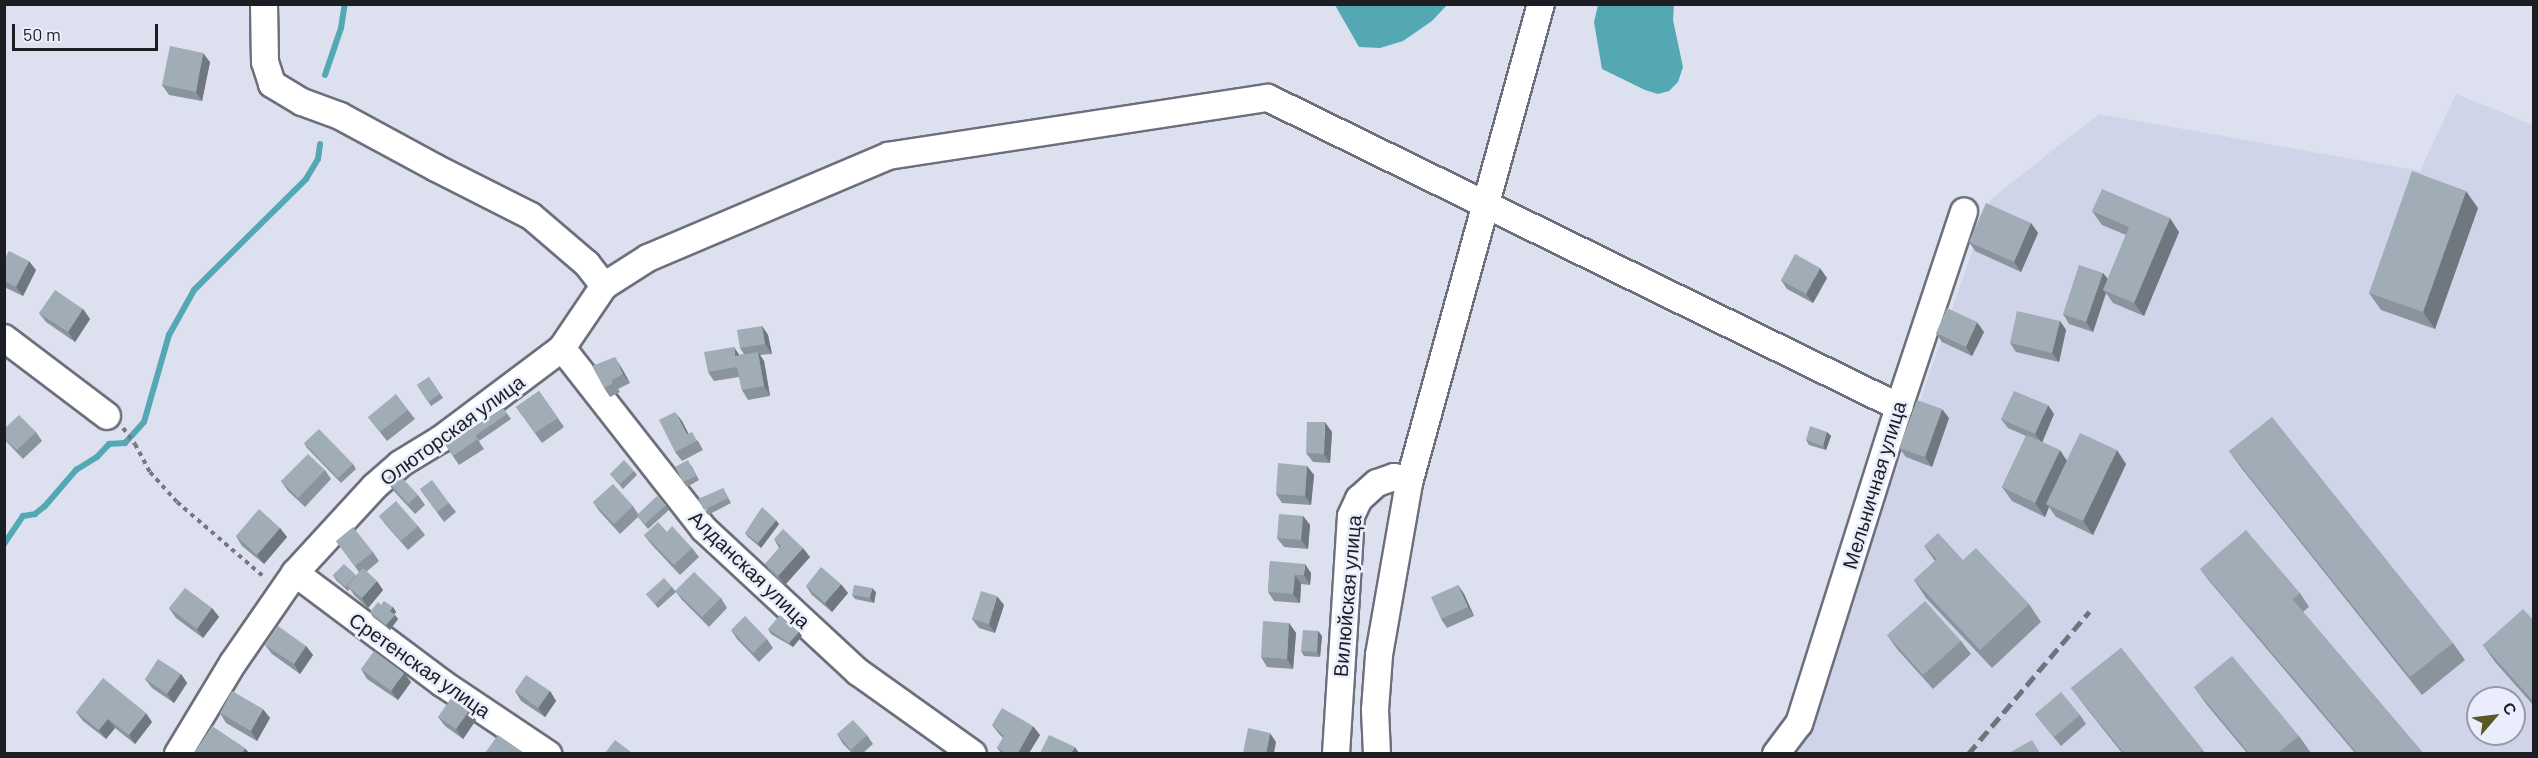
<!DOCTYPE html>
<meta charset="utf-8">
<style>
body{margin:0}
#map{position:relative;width:2538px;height:758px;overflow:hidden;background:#dde0ee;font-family:Barlow,sans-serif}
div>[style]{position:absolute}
.built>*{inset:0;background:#cfd4e9}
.water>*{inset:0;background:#54a8b4}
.stream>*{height:6px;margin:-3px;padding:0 3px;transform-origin:3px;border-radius:3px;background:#54a8b4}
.path>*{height:4px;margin-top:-2px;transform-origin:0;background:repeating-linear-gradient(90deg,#767781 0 4.5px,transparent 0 9px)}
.roads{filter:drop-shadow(2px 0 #6d6f7c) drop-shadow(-2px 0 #6d6f7c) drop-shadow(0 2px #6d6f7c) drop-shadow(0 -2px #6d6f7c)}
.minor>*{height:26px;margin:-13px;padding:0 13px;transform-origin:13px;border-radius:13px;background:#fff}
.rail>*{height:4.5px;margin-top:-2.25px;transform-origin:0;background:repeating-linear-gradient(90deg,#71737c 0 12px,transparent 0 18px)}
.wall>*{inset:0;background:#8a949d}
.shaded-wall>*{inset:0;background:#70787f}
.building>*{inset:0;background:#a0acb6}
span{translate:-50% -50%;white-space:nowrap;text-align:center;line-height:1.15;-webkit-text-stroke:5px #eaeefc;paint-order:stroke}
.street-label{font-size:20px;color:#1d1e23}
.frame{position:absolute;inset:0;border:6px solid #1d1e23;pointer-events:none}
.north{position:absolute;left:2466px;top:686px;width:60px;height:60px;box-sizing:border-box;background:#eaeefc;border:2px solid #989ba5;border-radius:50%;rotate:62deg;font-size:16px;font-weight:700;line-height:24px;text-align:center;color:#1d1e23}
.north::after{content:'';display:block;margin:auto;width:21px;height:27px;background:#5b5825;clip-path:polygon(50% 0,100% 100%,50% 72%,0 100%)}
.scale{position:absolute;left:12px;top:24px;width:146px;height:27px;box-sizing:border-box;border:3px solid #1d1e23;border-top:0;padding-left:8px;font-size:18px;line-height:21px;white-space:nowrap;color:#1d1e23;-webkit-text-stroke:4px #eaeefc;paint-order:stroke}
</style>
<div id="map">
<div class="built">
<div style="clip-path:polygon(evenodd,2456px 94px,2533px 125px,2533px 753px,1797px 754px,1990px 200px,2099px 114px,2420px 171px,2456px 94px,2478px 698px,2514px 698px,2514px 734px,2478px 734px,2478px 698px)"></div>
</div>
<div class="water">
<div style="clip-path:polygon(1335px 5px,1447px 5px,1432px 21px,1403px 41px,1380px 48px,1359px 47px)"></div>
<div style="clip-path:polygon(1598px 5px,1674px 5px,1673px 20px,1683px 67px,1678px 82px,1669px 91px,1658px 94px,1645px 90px,1602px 69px,1594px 22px)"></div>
</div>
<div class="stream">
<div style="left:325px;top:75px;width:50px;rotate:-71.2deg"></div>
<div style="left:341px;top:28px;width:24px;rotate:-81deg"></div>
<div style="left:4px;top:544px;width:34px;rotate:-56deg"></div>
<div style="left:23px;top:516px;width:12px;rotate:-9deg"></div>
<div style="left:35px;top:514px;width:13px;rotate:-39deg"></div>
<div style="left:45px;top:506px;width:48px;rotate:-49.3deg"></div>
<div style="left:76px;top:470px;width:25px;rotate:-32deg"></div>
<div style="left:97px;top:457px;width:18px;rotate:-47deg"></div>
<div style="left:109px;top:444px;width:16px;rotate:-4deg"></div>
<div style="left:125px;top:443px;width:28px;rotate:-48deg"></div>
<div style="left:144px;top:422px;width:91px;rotate:-74deg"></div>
<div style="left:169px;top:335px;width:51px;rotate:-60.9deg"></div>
<div style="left:194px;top:290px;width:158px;rotate:-44.7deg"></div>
<div style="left:306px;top:179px;width:23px;rotate:-59deg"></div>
<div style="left:318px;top:159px;width:15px;rotate:-82deg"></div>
</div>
<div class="path">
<div style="left:123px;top:428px;width:20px;rotate:53deg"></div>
<div style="left:135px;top:444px;width:32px;rotate:62deg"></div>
<div style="left:150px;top:472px;width:40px;rotate:48deg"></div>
<div style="left:177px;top:502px;width:116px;rotate:40.8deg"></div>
</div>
<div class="roads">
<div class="minor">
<div style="left:264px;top:4px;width:58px;rotate:89deg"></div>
<div style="left:265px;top:62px;width:23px;rotate:72deg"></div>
<div style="left:272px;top:84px;width:35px;rotate:31deg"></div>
<div style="left:302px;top:102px;width:40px;rotate:20.2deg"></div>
<div style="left:340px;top:116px;width:109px;rotate:28.4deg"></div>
<div style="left:436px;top:168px;width:106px;rotate:26.8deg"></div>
<div style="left:531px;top:216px;width:74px;rotate:40.6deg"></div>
<div style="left:587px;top:264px;width:28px;rotate:52deg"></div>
<div style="left:604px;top:286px;width:52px;rotate:-32.5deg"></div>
<div style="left:648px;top:258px;width:261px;rotate:-23deg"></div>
<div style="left:888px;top:156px;width:384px;rotate:-8.7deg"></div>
<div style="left:1268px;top:98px;width:703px;rotate:26.09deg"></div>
<div style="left:4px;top:338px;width:129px;rotate:37.1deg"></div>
<div style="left:562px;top:348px;width:230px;rotate:51.9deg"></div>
<div style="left:704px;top:529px;width:210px;rotate:42.9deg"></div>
<div style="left:858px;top:672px;width:141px;rotate:35.5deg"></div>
<div style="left:295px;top:573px;width:184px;rotate:36.8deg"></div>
<div style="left:442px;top:683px;width:128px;rotate:33.8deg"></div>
<div style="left:178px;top:754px;width:106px;rotate:-58.9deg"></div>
<div style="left:233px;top:663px;width:109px;rotate:-55.4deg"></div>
<div style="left:295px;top:573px;width:118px;rotate:-47.4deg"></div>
<div style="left:375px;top:486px;width:33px;rotate:-41deg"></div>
<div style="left:400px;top:464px;width:48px;rotate:-31.4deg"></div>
<div style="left:441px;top:439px;width:151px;rotate:-36.9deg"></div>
<div style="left:562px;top:348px;width:75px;rotate:-55.9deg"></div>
<div style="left:1336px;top:754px;width:238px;rotate:-86.4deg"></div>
<div style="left:1351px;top:516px;width:19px;rotate:-65deg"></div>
<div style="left:1359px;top:499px;width:24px;rotate:-42deg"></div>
<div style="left:1377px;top:483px;width:18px;rotate:-19deg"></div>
<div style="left:1394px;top:477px;width:16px;rotate:11deg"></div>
<div style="left:1377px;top:754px;width:44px;rotate:-92.6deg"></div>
<div style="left:1375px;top:710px;width:55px;rotate:-85.8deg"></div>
<div style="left:1379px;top:655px;width:175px;rotate:-80.1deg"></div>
<div style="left:1409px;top:483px;width:497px;rotate:-74.6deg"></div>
<div style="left:1776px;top:754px;width:38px;rotate:-53deg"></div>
<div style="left:1799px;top:724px;width:332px;rotate:-72.5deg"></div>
<div style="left:1899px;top:407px;width:206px;rotate:-71.6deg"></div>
</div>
</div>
<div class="rail">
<div style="left:1968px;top:754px;width:187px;rotate:-49.6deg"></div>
</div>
<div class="wall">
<div style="clip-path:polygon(210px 62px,202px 101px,169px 95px,162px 85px)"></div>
<div style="clip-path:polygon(2478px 208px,2435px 329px,2381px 310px,2369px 293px)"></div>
<div style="clip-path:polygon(2092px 211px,2179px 232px,2144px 316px,2113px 303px,2106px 293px,2093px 332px,2069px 324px,2063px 314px,2103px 273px,2108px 279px,2126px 235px,2102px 225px)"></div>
<div style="clip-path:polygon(2031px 223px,2038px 233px,2021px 272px,1975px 251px,1969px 242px)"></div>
<div style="clip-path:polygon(4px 260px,36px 270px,23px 296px,4px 287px)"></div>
<div style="clip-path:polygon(1827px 278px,1813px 303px,1787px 289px,1781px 280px)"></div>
<div style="clip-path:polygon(83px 309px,90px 319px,75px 342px,46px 322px,39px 313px)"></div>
<div style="clip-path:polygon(2060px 321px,2066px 330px,2059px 362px,2016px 352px,2010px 343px)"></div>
<div style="clip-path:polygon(762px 326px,768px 335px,772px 354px,760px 355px,764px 361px,770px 396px,748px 400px,742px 390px,739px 377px,714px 381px,708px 372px,739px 355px,744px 354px,740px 348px)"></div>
<div style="clip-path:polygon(1984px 332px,1972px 356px,1942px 342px,1936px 333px)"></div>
<div style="clip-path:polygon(621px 367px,630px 383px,618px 389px,620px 392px,610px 397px,604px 388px)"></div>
<div style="clip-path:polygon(429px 377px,443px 398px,431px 406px,417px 385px)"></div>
<div style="clip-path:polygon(539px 391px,564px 427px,542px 443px,516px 407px)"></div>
<div style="clip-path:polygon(503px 408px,511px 419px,479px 441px,474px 434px,484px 449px,459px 465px,442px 440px,471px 429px)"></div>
<div style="clip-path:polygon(408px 410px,415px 419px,387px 441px,368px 417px)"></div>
<div style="clip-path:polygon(2054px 414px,2042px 442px,2067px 460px,2126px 464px,2093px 535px,2056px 517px,2049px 507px,2045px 517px,2012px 501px,2002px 487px,2026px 436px,2008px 428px,2001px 419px)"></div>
<div style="clip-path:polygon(1949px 418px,1932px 467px,1906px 457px,1899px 448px)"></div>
<div style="clip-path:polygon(682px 421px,688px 433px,698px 441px,703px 450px,682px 461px,675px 452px)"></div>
<div style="clip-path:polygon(4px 429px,36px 432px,42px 441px,23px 459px,4px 439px)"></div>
<div style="clip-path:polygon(1332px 432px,1330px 463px,1313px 462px,1306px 453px)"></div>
<div style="clip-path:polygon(1827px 432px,1831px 436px,1826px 450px,1809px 445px,1806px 440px)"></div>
<div style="clip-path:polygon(304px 443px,353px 464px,356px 469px,341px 483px,307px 448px)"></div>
<div style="clip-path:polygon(2229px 451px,2453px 643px,2465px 660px,2422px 695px,2242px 469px)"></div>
<div style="clip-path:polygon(691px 465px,699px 480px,687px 487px,683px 482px)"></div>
<div style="clip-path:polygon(1307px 466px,1314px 475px,1311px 505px,1282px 503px,1276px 494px)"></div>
<div style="clip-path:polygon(325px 470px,331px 479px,305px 507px,288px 491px,281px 481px)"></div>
<div style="clip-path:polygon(634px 471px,637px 475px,623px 489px,610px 474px)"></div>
<div style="clip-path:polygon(386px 479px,418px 495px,425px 505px,415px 514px,392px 489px)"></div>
<div style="clip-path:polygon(723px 488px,731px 503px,708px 515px,704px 510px)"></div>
<div style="clip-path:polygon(420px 489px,449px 503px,456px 512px,444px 522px)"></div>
<div style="clip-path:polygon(593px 502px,633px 506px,638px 514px,666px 505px,669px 510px,648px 529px,638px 517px,620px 534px,600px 512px)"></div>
<div style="clip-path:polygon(379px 516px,418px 526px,425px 535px,408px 550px,386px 525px)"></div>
<div style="clip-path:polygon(1303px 516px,1310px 525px,1308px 549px,1284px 547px,1277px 538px)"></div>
<div style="clip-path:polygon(779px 524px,761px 548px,748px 537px,745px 533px)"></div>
<div style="clip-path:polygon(280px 528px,287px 537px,264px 564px,242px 546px,236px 536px)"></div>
<div style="clip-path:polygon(667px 532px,692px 548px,699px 557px,680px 575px,651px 544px,644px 535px)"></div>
<div style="clip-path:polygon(774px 539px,810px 557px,785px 585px,771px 573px,765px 564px,779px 548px)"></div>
<div style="clip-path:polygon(336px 541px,373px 552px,379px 561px,366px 572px,383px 590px,368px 608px,354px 595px,350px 589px,348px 591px,336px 580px,333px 575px,356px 576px,359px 572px)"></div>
<div style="clip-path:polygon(1924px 546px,1963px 560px,2029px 604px,2041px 622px,1992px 668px,1926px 598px,1914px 580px,1935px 561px)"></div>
<div style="clip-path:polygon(1270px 561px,1311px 573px,1310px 585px,1301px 584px,1300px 603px,1274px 601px,1268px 592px)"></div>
<div style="clip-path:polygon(2200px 569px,2300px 593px,2309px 607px,2303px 612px,2423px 753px,2355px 753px,2210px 582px)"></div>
<div style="clip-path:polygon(1458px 585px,1464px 594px,1474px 616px,1447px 628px,1441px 619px)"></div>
<div style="clip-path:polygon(806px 586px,848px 593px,832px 612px,812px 595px)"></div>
<div style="clip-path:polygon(672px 587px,675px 591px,721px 598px,727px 608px,709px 627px,682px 600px,676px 592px,658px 608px,646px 594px)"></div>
<div style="clip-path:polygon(876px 592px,874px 603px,855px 599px,852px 595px)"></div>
<div style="clip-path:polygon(381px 605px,393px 607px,396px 612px,394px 614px,398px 619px,390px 630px,373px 617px,370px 612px)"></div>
<div style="clip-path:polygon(1004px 605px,995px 633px,979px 628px,972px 619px)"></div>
<div style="clip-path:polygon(169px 608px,212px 608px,219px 617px,203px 638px,176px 618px)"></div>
<div style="clip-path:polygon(2534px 621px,2534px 706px,2495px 662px,2483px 645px)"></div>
<div style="clip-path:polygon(1289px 623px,1296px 633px,1293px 669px,1267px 667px,1261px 657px)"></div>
<div style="clip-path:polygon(768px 629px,799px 632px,802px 636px,793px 647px,771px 634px)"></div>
<div style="clip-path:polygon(731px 630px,767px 639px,773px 648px,759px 662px,737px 639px)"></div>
<div style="clip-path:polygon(1318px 631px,1322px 636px,1320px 657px,1304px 656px,1301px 651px)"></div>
<div style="clip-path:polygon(1887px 635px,1961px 641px,1971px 654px,1933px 689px,1897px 649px)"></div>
<div style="clip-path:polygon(265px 645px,306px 646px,313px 655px,300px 674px,272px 654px)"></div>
<div style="clip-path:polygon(2121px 648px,2205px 753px,2122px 753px,2084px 705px,2071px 688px)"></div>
<div style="clip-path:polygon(361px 669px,411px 682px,398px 700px,367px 679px)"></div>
<div style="clip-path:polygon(181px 674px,187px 683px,174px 703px,152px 688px,145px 679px)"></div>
<div style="clip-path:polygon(2194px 687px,2299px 736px,2311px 753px,2247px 753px,2207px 705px)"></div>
<div style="clip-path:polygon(515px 691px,550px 691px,556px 701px,545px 717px,521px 701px)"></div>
<div style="clip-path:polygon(469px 711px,476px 720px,463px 739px,445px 726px,438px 717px)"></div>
<div style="clip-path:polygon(76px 712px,152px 722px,135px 744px,115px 728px,106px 739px,83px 721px)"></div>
<div style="clip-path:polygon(220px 713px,270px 718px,257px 741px,226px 723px)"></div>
<div style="clip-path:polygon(2035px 714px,2080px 715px,2086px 724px,2061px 746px,2042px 723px)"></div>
<div style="clip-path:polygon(992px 725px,1040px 735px,1029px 753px,1001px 753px,997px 748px,1003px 738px,999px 734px)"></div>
<div style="clip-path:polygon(837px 734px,867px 735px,873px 744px,863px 753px,852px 753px,843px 744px)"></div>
</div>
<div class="shaded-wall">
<div style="clip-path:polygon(203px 53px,210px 62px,202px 101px,196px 92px)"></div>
<div style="clip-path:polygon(2466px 191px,2478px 208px,2435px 329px,2423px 312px)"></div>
<div style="clip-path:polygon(2170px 218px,2179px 232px,2144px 316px,2134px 303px)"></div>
<div style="clip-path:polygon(2031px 223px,2038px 233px,2021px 272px,2014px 262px)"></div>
<div style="clip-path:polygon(29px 261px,36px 270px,23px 296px,16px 287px)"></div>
<div style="clip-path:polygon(1820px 268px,1827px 278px,1813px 303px,1806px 294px)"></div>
<div style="clip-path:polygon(2103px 273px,2110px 282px,2103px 290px,2106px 293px,2093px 332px,2086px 322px)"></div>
<div style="clip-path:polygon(83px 309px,90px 319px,75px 342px,68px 332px)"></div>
<div style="clip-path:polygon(2060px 321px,2066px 330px,2059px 362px,2052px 353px)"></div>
<div style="clip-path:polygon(1977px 322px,1984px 332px,1972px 356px,1966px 347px)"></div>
<div style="clip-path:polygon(762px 326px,768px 335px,772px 354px,765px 344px)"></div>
<div style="clip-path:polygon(734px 347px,740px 356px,735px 356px)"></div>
<div style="clip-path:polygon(758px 352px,764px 361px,770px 396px,764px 386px)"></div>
<div style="clip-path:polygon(615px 357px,621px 367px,630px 383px,623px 374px)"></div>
<div style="clip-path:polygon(2048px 405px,2054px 414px,2042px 443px,2035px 434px)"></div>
<div style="clip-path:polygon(1942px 409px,1949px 418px,1932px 467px,1925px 457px)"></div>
<div style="clip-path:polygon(675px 412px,682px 421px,693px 443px,687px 434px)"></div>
<div style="clip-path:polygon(1325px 422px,1332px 432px,1330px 463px,1324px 454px)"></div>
<div style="clip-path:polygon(1827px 432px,1831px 436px,1826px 450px,1823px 446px)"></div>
<div style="clip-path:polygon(2060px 450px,2069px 464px,2046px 504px,2049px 507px,2045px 517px,2035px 503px)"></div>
<div style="clip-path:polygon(2117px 450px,2126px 464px,2093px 535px,2083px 521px)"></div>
<div style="clip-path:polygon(1307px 466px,1314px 475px,1311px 505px,1305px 496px)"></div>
<div style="clip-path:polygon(1303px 516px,1310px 525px,1308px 549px,1301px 540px)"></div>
<div style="clip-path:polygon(776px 520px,779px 524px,761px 548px,758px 543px)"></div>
<div style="clip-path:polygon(280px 528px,287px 537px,264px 564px,257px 555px)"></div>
<div style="clip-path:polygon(803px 548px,810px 557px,785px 585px,778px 576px)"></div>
<div style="clip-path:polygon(1305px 564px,1311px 573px,1310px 585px,1304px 575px)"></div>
<div style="clip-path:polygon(1295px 575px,1301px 584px,1300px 603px,1293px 594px)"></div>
<div style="clip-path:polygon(377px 581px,383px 590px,368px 608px,362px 598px)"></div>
<div style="clip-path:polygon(841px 584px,848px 593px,832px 612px,825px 603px)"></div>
<div style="clip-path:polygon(1458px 585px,1464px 594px,1474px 616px,1468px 607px)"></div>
<div style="clip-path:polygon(872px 588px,876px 592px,874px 603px,870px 598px)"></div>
<div style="clip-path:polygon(997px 596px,1004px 605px,995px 633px,989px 624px)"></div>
<div style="clip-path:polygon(393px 607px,396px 612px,393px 616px,390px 611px)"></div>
<div style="clip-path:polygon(212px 608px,219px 617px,203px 638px,197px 629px)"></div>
<div style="clip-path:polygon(395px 615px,398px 619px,390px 630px,386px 625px)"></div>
<div style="clip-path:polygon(1289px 623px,1296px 633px,1293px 669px,1287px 659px)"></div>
<div style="clip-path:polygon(1318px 631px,1322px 636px,1320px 657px,1317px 652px)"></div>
<div style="clip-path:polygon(799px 632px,802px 636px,793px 647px,789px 643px)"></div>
<div style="clip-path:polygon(306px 646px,313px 655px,300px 674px,294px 664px)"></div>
<div style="clip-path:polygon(404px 673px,411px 682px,398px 700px,391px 691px)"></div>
<div style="clip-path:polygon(181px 674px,187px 683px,174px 703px,167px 694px)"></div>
<div style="clip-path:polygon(550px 691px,556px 701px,545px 717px,538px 708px)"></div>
<div style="clip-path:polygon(263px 709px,270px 718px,257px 741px,251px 731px)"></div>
<div style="clip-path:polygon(469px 711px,476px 720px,463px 739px,456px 729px)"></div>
<div style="clip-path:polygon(146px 713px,152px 722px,135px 744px,129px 735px)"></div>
<div style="clip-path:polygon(108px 719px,115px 728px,106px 739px,99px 730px)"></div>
<div style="clip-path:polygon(1033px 726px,1040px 735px,1029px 753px,1018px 753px)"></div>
<div style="clip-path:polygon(1270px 733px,1276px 742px,1274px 753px,1266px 753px)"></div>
<div style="clip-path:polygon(1075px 747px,1079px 753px,1071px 753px)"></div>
<div style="clip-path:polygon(245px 748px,249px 753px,242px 753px)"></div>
</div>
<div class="building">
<div style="clip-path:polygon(170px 46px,203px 53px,196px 92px,162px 85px)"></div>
<div style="clip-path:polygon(2412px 171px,2466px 191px,2423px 312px,2369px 293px)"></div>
<div style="clip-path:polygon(2102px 189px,2170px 218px,2134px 303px,2103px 290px,2129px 227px,2092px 211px)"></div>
<div style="clip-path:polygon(1986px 203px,2031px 223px,2014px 262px,1969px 242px)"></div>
<div style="clip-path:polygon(9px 251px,29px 261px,16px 287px,4px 281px,4px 260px)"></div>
<div style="clip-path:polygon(1795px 254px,1820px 268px,1806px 294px,1781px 280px)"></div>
<div style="clip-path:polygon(2079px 265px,2103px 273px,2086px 322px,2063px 314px)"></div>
<div style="clip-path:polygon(55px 290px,83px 309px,68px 332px,39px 313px)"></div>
<div style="clip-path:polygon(1947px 308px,1977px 322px,1966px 347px,1936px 333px)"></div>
<div style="clip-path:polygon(2017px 311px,2060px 321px,2052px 353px,2010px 343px)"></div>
<div style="clip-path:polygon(762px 326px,765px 344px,740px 348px,737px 330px)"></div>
<div style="clip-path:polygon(734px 347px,735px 356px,758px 352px,764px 386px,742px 390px,737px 367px,708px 372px,704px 352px)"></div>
<div style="clip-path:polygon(615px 357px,623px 374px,612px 380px,613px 383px,604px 388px,592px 366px)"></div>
<div style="clip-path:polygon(429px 377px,440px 394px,428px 402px,417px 385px)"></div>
<div style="clip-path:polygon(539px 391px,558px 418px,535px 433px,516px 407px)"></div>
<div style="clip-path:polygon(2014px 391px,2048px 405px,2035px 434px,2001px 419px)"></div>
<div style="clip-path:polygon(396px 394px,408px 410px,380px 432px,368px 417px)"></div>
<div style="clip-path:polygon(1917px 400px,1942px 409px,1925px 457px,1899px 448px)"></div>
<div style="clip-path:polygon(503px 408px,507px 414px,475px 436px,471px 429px)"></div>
<div style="clip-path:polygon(675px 412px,687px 434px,692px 432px,697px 441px,675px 452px,659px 420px)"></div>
<div style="clip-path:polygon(19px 415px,36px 432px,17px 450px,4px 438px,4px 429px)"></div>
<div style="clip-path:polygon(2272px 417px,2453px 643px,2410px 677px,2229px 451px)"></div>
<div style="clip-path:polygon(1307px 422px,1325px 422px,1324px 454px,1306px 453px)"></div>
<div style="clip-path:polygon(467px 423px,478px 439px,453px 456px,442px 440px)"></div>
<div style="clip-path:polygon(1810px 426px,1827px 432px,1823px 446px,1806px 440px)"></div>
<div style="clip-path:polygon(319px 429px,353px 464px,338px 478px,304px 443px)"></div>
<div style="clip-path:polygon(2080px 433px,2117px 450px,2083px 521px,2046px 504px)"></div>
<div style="clip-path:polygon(2027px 435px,2060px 450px,2035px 503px,2002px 487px)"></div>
<div style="clip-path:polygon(308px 454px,325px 470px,298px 498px,281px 481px)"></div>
<div style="clip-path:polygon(624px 460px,634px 471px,620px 484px,610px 474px)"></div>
<div style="clip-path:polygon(688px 460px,696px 476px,683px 482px,675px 467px)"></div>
<div style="clip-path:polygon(1278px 463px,1307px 466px,1305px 496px,1276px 494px)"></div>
<div style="clip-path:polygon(395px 470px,418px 495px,408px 504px,386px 479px)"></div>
<div style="clip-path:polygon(432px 480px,449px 503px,437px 512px,420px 489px)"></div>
<div style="clip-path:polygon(613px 484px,633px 506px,614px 524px,593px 502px)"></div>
<div style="clip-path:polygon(723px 488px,728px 498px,704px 510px,698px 499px)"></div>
<div style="clip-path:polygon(657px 496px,666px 505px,645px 524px,637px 515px)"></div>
<div style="clip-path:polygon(396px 501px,418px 526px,401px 541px,379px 516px)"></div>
<div style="clip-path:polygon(762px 507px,776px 520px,758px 543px,745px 533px)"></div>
<div style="clip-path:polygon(259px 509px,280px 528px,257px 555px,236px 536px)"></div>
<div style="clip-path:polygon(1279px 514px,1303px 516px,1301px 540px,1277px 538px)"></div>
<div style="clip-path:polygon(658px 522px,667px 532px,672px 526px,692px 548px,674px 565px,644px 535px)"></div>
<div style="clip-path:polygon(353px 527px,373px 552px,355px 566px,336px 541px)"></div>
<div style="clip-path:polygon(783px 529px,803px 548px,778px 576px,765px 564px,781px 546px,774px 539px)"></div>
<div style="clip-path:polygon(2246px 530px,2300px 593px,2293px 599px,2289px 595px,2251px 628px,2254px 632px,2200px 569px)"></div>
<div style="clip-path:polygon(1938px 533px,1963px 560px,1976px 548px,2029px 604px,1980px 650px,1914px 580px,1937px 559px,1924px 546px)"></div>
<div style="clip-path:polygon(1270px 561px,1305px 564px,1304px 575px,1295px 575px,1293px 594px,1268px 592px)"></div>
<div style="clip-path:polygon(344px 564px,356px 575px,345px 587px,333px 575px)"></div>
<div style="clip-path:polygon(821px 567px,841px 584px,825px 603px,806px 586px)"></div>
<div style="clip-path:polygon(363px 568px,377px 581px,362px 598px,347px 586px)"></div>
<div style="clip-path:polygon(694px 572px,721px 598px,702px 617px,675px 591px)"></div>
<div style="clip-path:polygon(664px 578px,672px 587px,655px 604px,646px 594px)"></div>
<div style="clip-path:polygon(854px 585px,872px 588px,870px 598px,852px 595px)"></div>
<div style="clip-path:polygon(1458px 585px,1468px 607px,1441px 619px,1431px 597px)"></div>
<div style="clip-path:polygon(185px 588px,212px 608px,197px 629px,169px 608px)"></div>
<div style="clip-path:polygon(981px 591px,997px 596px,989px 624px,972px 619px)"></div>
<div style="clip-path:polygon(2289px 595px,2423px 753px,2357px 753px,2251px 628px)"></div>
<div style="clip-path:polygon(384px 601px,393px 607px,390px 611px,395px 615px,386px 625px,370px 612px,378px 602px,381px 605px)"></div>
<div style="clip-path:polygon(1925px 601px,1961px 641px,1923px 675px,1887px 635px)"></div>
<div style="clip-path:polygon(2523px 609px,2534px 621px,2534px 702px,2483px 645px)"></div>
<div style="clip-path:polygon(780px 615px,799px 632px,789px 643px,768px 629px)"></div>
<div style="clip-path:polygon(745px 616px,767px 639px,753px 653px,731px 630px)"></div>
<div style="clip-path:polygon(1263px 621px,1289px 623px,1287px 659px,1261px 657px)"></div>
<div style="clip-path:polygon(278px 626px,306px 646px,294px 664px,265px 645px)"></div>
<div style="clip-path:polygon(1303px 630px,1318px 631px,1317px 652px,1301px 651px)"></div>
<div style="clip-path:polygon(2121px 648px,2203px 750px,2198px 753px,2124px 753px,2071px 688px)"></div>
<div style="clip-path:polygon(374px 651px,404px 673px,391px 691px,361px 669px)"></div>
<div style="clip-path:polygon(2232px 656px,2299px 736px,2278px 753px,2249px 753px,2194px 687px)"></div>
<div style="clip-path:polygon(158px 659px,181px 674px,167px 694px,145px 679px)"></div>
<div style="clip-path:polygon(526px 675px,550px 691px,538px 708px,515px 691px)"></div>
<div style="clip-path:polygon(103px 678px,146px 713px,129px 735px,108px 719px,99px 730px,76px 712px)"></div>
<div style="clip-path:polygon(232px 691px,263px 709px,251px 731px,220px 713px)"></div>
<div style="clip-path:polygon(2061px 692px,2080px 715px,2054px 737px,2035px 714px)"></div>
<div style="clip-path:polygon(451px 698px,469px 711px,456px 729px,438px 717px)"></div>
<div style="clip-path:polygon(1002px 708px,1033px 726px,1018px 753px,1006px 753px,997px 748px,1004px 736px,992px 725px)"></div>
<div style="clip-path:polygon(853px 720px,867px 735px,851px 750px,837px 734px)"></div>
<div style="clip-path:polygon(212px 726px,245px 748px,242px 753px,194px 753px)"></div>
<div style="clip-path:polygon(1248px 728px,1270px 733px,1266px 753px,1243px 753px)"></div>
<div style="clip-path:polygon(498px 735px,524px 753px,485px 753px)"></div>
<div style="clip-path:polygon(1049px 735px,1075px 747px,1071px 753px,1040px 753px)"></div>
<div style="clip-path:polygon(615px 740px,631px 752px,630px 753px,605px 753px)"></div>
<div style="clip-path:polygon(2032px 740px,2040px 753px,2009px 753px)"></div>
</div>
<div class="street-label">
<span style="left:452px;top:430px;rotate:-36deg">Олюторская улица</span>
<span style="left:1874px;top:485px;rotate:-73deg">Мельничная улица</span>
<span style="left:750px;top:569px;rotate:44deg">Алданская улица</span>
<span style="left:1347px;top:596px;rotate:-85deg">Вилюйская улица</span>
<span style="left:420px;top:665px;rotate:35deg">Сретенская улица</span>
</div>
<div class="frame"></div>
<div class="north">С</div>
<div class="scale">50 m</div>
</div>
